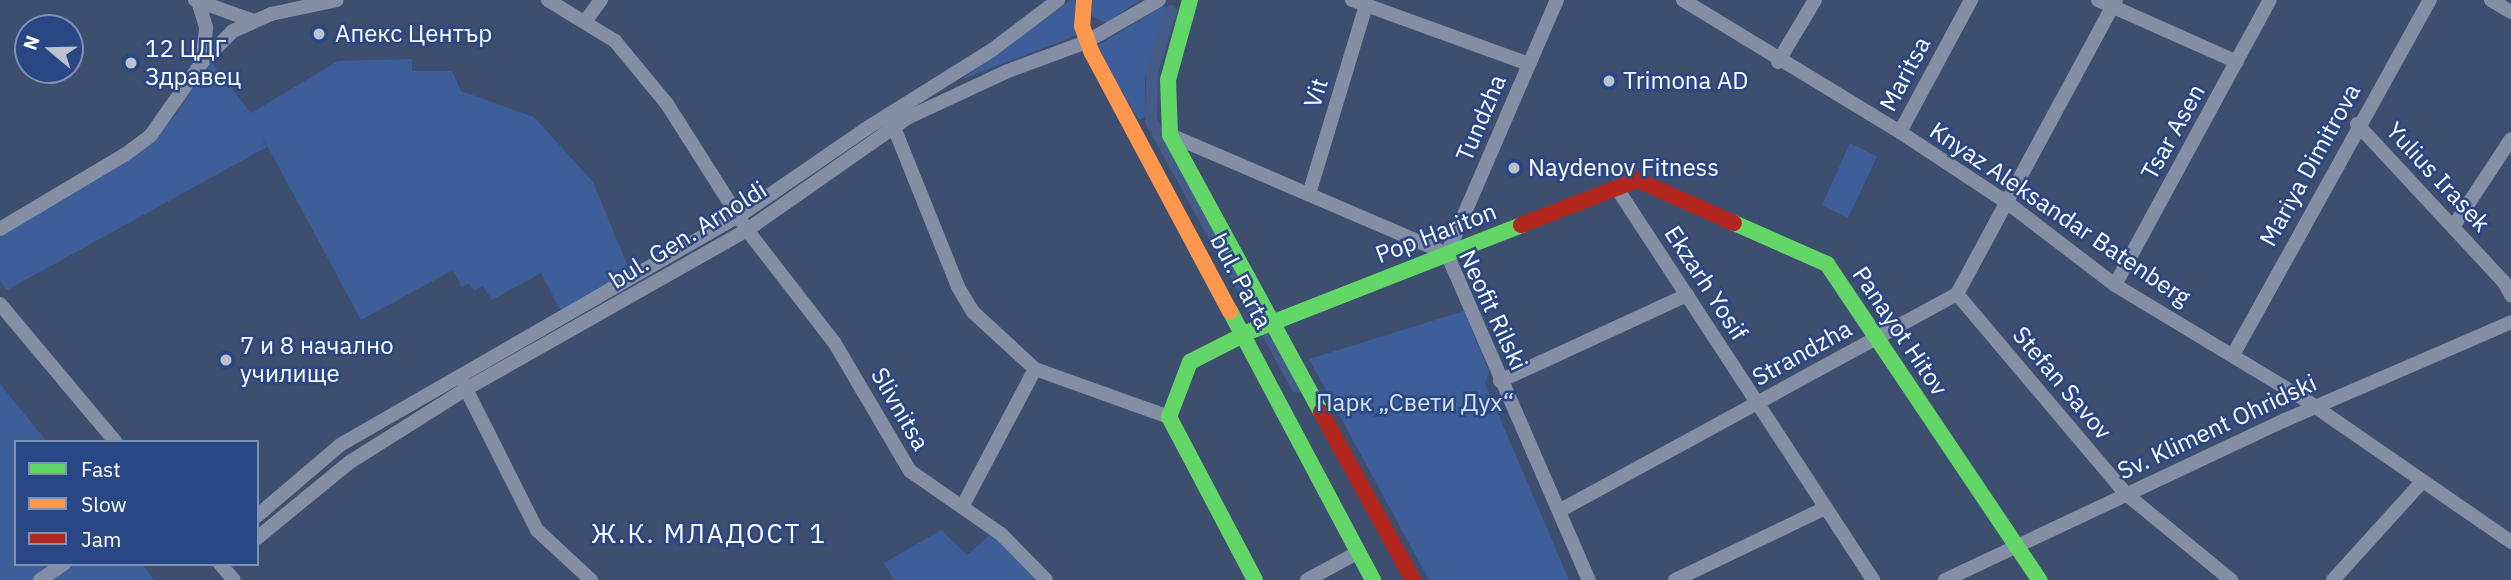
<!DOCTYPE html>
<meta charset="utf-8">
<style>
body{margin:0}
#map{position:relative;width:2511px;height:580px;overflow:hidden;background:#3e4e6f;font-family:"IBM Plex Sans",sans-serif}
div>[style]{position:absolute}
.green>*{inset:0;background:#3d5e99}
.canal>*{height:12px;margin:-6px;padding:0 6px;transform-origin:6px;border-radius:6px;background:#465b87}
.street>*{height:14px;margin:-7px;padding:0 7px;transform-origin:7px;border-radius:7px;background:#848fa5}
.fast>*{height:16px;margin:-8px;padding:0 8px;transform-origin:8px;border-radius:8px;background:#63d668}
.slow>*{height:16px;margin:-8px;padding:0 8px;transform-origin:8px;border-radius:8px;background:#ff974d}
.jam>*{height:16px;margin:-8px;padding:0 8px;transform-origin:8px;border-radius:8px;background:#b3261e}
.dots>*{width:19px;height:19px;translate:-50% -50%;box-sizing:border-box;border:4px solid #294784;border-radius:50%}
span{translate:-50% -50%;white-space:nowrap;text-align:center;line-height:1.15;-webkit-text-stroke:5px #294784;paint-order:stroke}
.poi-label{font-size:24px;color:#fff}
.left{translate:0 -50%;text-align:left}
.street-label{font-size:24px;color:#fff}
.park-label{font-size:24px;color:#d6e1f6}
.neighbourhood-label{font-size:26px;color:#fff;letter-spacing:2px}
.legend{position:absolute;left:14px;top:440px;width:245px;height:126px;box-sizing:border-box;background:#294784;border:2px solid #7f91b5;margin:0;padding:9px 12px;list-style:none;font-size:21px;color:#fff}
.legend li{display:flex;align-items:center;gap:14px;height:35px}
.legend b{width:35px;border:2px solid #7f91b5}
.north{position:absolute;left:14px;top:14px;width:70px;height:70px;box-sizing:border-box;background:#294784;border:2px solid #7f91b5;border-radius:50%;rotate:289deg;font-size:19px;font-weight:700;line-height:28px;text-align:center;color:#fff}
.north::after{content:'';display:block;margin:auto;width:24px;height:32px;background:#bbc1cd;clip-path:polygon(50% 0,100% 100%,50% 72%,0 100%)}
</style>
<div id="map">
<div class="green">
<div style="clip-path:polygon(1071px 0,1075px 0,1077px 35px,960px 80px)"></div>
<div style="clip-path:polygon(1092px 0,1140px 0,1106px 23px,1092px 16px)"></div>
<div style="clip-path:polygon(1164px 6px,1169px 7px,1145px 78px,1145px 117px,1139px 120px,1095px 47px)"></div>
<div style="clip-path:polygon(412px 59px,412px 71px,452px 71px,461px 91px,534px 117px,593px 182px,631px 274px,562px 313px,541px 273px,492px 300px,483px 286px,474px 291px,469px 283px,462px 287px,453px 270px,361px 320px,261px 134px,267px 147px,7px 290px,0 281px,0 237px,135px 155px,175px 116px,211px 62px,251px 113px,338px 61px)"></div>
<div style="clip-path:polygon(1850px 143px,1877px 157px,1848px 218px,1822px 205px)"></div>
<div style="clip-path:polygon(1464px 311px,1489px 372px,1485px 383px,1569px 580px,1429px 580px,1309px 359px)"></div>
<div style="clip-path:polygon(0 384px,47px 442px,16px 442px,16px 564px,142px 564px,154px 580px,0 580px)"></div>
<div style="clip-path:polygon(941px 530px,967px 555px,993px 532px,1046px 580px,894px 580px,884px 563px)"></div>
</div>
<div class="canal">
<div style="left:1171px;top:11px;width:64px;rotate:107.3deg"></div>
<div style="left:1152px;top:72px;width:49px;rotate:91.2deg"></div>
<div style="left:1151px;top:121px;width:303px;rotate:61.2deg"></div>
</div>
<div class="street">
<div style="left:195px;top:0;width:59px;rotate:19.7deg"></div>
<div style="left:548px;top:0;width:79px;rotate:31.5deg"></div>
<div style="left:615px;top:41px;width:82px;rotate:50.5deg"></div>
<div style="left:667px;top:104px;width:149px;rotate:57.6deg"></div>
<div style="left:747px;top:230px;width:142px;rotate:52.2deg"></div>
<div style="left:834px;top:342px;width:150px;rotate:59.5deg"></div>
<div style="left:910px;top:471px;width:111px;rotate:34.7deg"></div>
<div style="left:1001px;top:534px;width:64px;rotate:45.6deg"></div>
<div style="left:1352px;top:0;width:188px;rotate:19.9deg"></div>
<div style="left:1683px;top:0;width:254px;rotate:31.3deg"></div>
<div style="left:1900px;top:132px;width:131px;rotate:33.4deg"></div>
<div style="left:2009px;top:204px;width:133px;rotate:37.4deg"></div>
<div style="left:2115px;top:285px;width:221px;rotate:31.1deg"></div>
<div style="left:2304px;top:399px;width:252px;rotate:34.6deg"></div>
<div style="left:2098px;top:0;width:152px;rotate:24deg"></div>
<div style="left:2491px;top:0;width:23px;rotate:31deg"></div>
<div style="left:198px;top:1px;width:28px;rotate:73deg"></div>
<div style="left:206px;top:28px;width:31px;rotate:96deg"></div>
<div style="left:587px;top:19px;width:24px;rotate:-54deg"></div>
<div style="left:1778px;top:62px;width:72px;rotate:-59.2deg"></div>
<div style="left:891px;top:120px;width:180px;rotate:68.1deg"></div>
<div style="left:958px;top:287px;width:29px;rotate:59deg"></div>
<div style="left:973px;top:312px;width:84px;rotate:42.6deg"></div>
<div style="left:1035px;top:369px;width:142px;rotate:19.7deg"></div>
<div style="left:2357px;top:124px;width:216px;rotate:47.1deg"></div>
<div style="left:2504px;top:282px;width:15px;rotate:62deg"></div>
<div style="left:1900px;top:132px;width:150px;rotate:-61.7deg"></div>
<div style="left:1170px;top:135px;width:301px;rotate:23.2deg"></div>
<div style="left:1447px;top:254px;width:356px;rotate:66.5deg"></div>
<div style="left:1616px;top:187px;width:470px;rotate:56.8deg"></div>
<div style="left:1309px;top:194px;width:197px;rotate:-73.2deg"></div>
<div style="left:2453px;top:227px;width:105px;rotate:-56.6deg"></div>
<div style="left:0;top:229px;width:147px;rotate:-30.8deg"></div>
<div style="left:126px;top:154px;width:31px;rotate:-37deg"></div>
<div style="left:151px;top:135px;width:90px;rotate:-54.9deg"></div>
<div style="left:203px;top:61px;width:42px;rotate:-45deg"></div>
<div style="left:233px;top:31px;width:42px;rotate:-24.1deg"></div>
<div style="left:271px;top:14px;width:67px;rotate:-12deg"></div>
<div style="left:1447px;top:254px;width:277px;rotate:-66.6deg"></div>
<div style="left:2115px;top:285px;width:324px;rotate:-61.5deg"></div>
<div style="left:1957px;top:294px;width:262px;rotate:49.8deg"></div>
<div style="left:2126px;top:494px;width:136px;rotate:39.3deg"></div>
<div style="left:0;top:304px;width:180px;rotate:50deg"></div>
<div style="left:2233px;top:355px;width:406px;rotate:-61deg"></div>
<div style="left:1500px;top:381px;width:206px;rotate:-24.7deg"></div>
<div style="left:463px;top:383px;width:165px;rotate:63.3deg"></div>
<div style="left:537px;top:530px;width:74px;rotate:42.8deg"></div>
<div style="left:962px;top:507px;width:156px;rotate:-62.1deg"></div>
<div style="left:1559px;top:511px;width:453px;rotate:-28.6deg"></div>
<div style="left:1957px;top:294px;width:334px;rotate:-61.6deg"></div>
<div style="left:257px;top:516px;width:109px;rotate:-40.5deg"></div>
<div style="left:340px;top:445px;width:460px;rotate:-29.9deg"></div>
<div style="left:739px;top:216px;width:152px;rotate:-34.5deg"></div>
<div style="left:864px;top:130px;width:151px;rotate:-32deg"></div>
<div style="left:992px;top:50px;width:83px;rotate:-37.1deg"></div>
<div style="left:257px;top:538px;width:120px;rotate:-39.3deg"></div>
<div style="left:350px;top:462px;width:137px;rotate:-32.2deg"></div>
<div style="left:466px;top:389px;width:323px;rotate:-29.5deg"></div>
<div style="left:747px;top:230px;width:195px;rotate:-35deg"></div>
<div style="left:907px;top:118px;width:111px;rotate:-25deg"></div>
<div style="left:1008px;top:71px;width:83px;rotate:-20.4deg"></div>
<div style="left:1086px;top:42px;width:84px;rotate:-29.9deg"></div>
<div style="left:220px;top:564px;width:21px;rotate:49deg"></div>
<div style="left:40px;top:580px;width:29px;rotate:-34deg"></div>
<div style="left:1307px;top:580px;width:57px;rotate:-28.4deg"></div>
<div style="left:1675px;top:580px;width:166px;rotate:-25.6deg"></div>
<div style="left:1945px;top:580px;width:376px;rotate:-25.2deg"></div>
<div style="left:2285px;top:420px;width:246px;rotate:-23.4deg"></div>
<div style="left:2333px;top:580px;width:130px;rotate:-47.8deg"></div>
</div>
<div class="fast">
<div style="left:1190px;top:0;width:83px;rotate:105.4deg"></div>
<div style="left:1168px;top:80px;width:55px;rotate:87.9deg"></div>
<div style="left:1170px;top:135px;width:315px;rotate:61.4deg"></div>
<div style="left:1734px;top:223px;width:102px;rotate:23.8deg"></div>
<div style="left:1827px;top:264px;width:381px;rotate:56.1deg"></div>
<div style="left:1230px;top:311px;width:305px;rotate:62deg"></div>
<div style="left:1255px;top:580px;width:184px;rotate:-117.8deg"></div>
<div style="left:1169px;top:417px;width:59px;rotate:-69.1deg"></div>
<div style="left:1190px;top:362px;width:68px;rotate:-26.9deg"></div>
<div style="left:1251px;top:331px;width:290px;rotate:-21.4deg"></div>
</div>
<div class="slow">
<div style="left:1084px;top:0;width:26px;rotate:94deg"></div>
<div style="left:1082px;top:26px;width:29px;rotate:70deg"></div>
<div style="left:1092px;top:53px;width:293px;rotate:61.9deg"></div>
</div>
<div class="jam">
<div style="left:1521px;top:225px;width:124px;rotate:-21.2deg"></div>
<div style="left:1637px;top:180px;width:106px;rotate:23.9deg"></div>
<div style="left:1321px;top:412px;width:192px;rotate:61.3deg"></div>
</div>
<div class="dots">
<div style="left:319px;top:34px;background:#bbc1cd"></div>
<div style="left:131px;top:63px;background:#bbc1cd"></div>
<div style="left:1609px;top:81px;background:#bbc1cd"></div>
<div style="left:1514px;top:168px;background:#bbc1cd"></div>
<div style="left:226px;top:360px;background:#bbc1cd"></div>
</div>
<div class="poi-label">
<span class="left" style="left:335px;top:34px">Апекс Център</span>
<span class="left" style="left:145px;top:63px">12 ЦДГ<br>Здравец</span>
<span class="left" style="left:1623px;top:81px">Trimona AD</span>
<span class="left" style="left:1528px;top:168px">Naydenov Fitness</span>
<span class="left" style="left:240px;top:360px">7 и 8 начално<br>училище</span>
</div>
<div class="street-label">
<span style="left:1905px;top:74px;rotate:-62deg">Maritsa</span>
<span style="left:1316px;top:93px;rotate:-73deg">Vit</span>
<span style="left:1481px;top:118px;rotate:-67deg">Tundzha</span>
<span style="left:2173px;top:132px;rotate:-61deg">Tsar Asen</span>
<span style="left:2310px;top:165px;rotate:-61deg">Mariya Dimitrova</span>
<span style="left:2438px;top:177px;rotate:47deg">Yulius Irasek</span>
<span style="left:2060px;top:214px;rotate:34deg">Knyaz Aleksandar Batenberg</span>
<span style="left:1436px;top:233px;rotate:-21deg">Pop Hariton</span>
<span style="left:688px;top:235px;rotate:-32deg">bul. Gen. Arnoldi</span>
<span style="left:1241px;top:281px;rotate:62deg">bul. Parta</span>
<span style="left:1706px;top:283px;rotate:57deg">Ekzarh Yosif</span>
<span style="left:1493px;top:310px;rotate:65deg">Neofit Rilski</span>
<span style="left:1900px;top:331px;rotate:56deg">Panayot Hitov</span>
<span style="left:1802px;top:353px;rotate:-29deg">Strandzha</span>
<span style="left:2062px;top:383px;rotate:50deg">Stefan Savov</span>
<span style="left:900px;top:409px;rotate:60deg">Slivnitsa</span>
<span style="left:2217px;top:427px;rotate:-25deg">Sv. Kliment Ohridski</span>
</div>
<div class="park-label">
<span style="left:1415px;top:403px">Парк „Свети Дух“</span>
</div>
<div class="neighbourhood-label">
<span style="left:709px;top:534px">Ж.К. МЛАДОСТ 1</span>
</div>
<ul class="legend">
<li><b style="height:9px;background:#63d668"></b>Fast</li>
<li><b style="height:9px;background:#ff974d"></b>Slow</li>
<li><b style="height:9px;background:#b3261e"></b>Jam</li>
</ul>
<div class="north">N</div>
</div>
